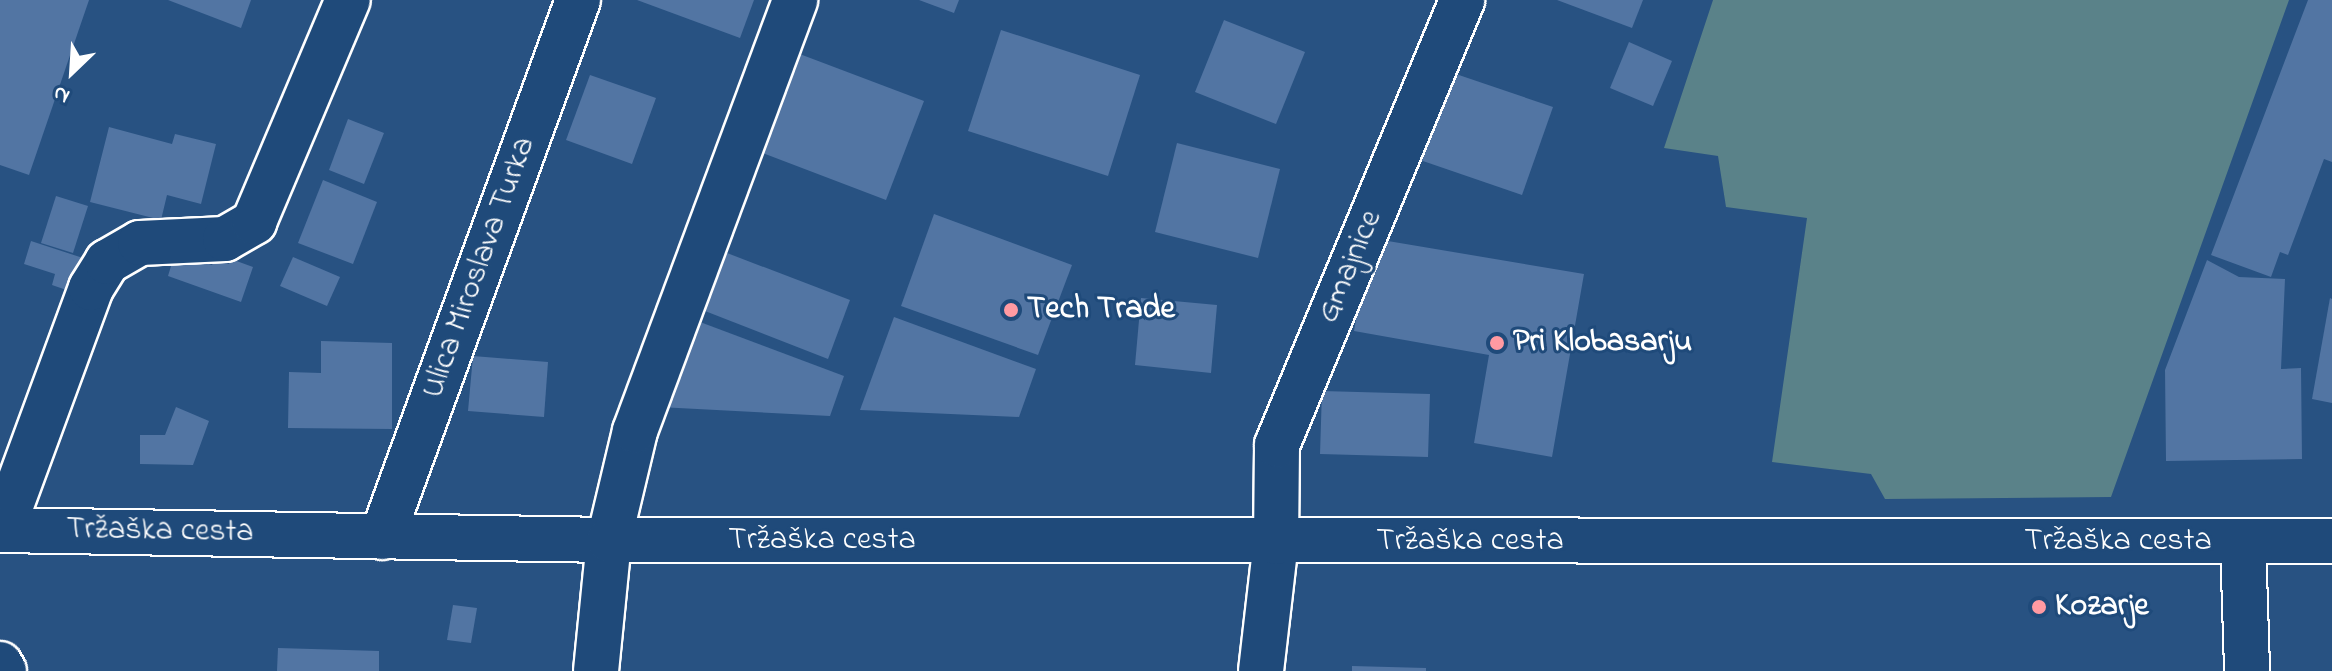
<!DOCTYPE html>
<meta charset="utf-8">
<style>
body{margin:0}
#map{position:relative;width:2332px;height:671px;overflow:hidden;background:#285282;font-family:"Indie Flower",sans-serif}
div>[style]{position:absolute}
.green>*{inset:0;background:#5a8289}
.building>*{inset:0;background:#5275a3}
.roads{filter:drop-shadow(2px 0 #fff) drop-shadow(-2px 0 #fff) drop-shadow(0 2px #fff) drop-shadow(0 -2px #fff)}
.minor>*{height:44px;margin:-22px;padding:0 22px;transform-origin:22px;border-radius:22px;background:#1f4a7a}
.major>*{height:44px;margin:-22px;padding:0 22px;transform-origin:22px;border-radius:22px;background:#1f4a7a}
.dots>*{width:22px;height:22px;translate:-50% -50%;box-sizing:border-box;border:4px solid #1f4a7a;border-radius:50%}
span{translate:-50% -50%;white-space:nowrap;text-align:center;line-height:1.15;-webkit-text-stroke:6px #1f4a7a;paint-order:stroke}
.street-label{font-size:32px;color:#fff}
.poi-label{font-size:32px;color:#fff;font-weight:700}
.left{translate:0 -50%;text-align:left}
.north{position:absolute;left:32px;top:32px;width:80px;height:80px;-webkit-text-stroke:6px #1f4a7a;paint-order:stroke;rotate:205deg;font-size:22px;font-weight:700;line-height:32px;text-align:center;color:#fff}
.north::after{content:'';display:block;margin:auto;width:28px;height:36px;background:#fff;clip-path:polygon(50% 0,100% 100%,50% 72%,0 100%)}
</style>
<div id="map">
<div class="green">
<div style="clip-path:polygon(1713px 0,2289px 0,2111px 497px,1885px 499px,1871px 474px,1772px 462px,1807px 218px,1726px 207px,1718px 156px,1664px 148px)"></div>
</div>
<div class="building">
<div style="clip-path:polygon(0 0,89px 0,29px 175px,0 165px)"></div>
<div style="clip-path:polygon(168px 0,251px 0,241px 28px)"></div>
<div style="clip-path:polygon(637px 0,754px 0,740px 38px)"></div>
<div style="clip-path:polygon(919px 0,959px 0,954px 13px)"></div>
<div style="clip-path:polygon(1557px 0,1643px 0,1632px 28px)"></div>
<div style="clip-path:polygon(2308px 0,2332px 0,2332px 162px,2324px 159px,2288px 255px,2280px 252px,2271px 277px,2211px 255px)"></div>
<div style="clip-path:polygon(1224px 20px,1305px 52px,1276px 124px,1195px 92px)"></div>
<div style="clip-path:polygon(1001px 30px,1140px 75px,1108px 176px,968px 131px)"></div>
<div style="clip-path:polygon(1629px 42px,1672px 61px,1653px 106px,1610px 88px)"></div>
<div style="clip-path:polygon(797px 53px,924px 101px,886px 200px,760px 152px)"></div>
<div style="clip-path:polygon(1450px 72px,1553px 107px,1522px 195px,1420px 160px)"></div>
<div style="clip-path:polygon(590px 75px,656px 98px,632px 164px,566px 140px)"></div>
<div style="clip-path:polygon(348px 119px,384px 133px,364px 184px,329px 170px)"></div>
<div style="clip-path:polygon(109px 127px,172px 144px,175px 134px,216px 144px,201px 204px,167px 195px,161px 220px,90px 202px)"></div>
<div style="clip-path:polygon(1177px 143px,1280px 169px,1258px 258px,1155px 232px)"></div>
<div style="clip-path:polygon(323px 180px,377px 202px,353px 264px,298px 243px)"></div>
<div style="clip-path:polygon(56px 196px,88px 206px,73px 253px,41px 243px)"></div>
<div style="clip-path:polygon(934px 214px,1072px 265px,1038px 355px,901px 306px)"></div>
<div style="clip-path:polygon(1370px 238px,1584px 274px,1552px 457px,1474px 443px,1489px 355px,1354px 331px)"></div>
<div style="clip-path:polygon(31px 241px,86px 259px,75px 293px,52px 285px,55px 274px,24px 264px)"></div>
<div style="clip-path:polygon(175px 253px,212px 265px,215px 259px,229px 264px,231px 259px,253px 267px,241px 302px,168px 276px)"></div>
<div style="clip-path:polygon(727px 253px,850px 300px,828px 359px,705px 311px)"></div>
<div style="clip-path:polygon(293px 257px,340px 277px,327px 306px,280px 286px)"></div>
<div style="clip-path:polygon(2207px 260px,2239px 277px,2285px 279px,2281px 369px,2301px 368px,2302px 459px,2166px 461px,2165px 370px)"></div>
<div style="clip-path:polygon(1141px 298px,1217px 305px,1211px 373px,1135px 365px)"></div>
<div style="clip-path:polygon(2330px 298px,2332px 299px,2332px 403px,2312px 399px)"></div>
<div style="clip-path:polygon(894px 317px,1036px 369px,1019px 417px,860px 410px)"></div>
<div style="clip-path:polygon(692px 319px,844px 376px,830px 416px,659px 407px)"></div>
<div style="clip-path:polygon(321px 341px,392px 343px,392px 429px,288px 428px,289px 372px,321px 373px)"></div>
<div style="clip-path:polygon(473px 356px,548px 362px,544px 417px,468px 411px)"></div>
<div style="clip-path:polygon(1322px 391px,1430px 394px,1428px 457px,1320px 454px)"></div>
<div style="clip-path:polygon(176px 407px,209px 421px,193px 465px,140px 464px,140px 435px,165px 435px)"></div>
<div style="clip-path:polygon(453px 605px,477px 608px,471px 643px,447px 640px)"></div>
<div style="clip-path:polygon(278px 648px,379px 651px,379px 671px,277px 671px)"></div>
<div style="clip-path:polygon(1352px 666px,1426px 668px,1426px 671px,1352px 671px)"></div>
</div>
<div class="roads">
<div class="minor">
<div style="left:2px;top:530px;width:258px;rotate:-69.8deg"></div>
<div style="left:91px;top:288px;width:31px;rotate:-58deg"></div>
<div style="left:107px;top:262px;width:38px;rotate:-30deg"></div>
<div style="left:140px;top:243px;width:85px;rotate:-2.7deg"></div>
<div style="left:225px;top:239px;width:34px;rotate:-30deg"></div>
<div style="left:254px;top:222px;width:241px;rotate:-67.1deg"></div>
<div style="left:382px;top:537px;width:572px;rotate:-69.95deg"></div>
<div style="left:2243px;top:541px;width:130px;rotate:88.2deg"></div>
<div style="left:0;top:664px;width:8px;rotate:60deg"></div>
<div style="left:596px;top:671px;width:132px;rotate:-84.3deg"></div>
<div style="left:609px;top:540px;width:112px;rotate:-76.6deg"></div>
<div style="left:635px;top:431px;width:460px;rotate:-69.6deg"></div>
<div style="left:1261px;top:671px;width:130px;rotate:-83.4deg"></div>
<div style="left:1276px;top:542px;width:97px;rotate:-89.4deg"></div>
<div style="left:1277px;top:445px;width:482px;rotate:-67.4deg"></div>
</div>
<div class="major">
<div style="left:0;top:530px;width:609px;rotate:0.94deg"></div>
<div style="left:609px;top:540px;width:1723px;rotate:0.03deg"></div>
</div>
</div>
<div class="dots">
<div style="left:1011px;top:310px;background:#ff9aa2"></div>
<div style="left:1497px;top:343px;background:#ff9aa2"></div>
<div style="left:2039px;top:607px;background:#ff9aa2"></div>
</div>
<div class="street-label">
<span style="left:1351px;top:267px;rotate:-67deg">Gmajnice</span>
<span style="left:480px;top:268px;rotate:-70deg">Ulica Miroslava Turka</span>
<span style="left:160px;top:532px;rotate:1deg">Tržaška cesta</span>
<span style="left:822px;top:541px">Tržaška cesta</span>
<span style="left:1470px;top:542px">Tržaška cesta</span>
<span style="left:2118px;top:542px">Tržaška cesta</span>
</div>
<div class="poi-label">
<span class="left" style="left:1027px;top:310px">Tech Trade</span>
<span class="left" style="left:1513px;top:343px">Pri Klobasarju</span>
<span class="left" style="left:2055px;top:607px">Kozarje</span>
</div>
<div class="north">N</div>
</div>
